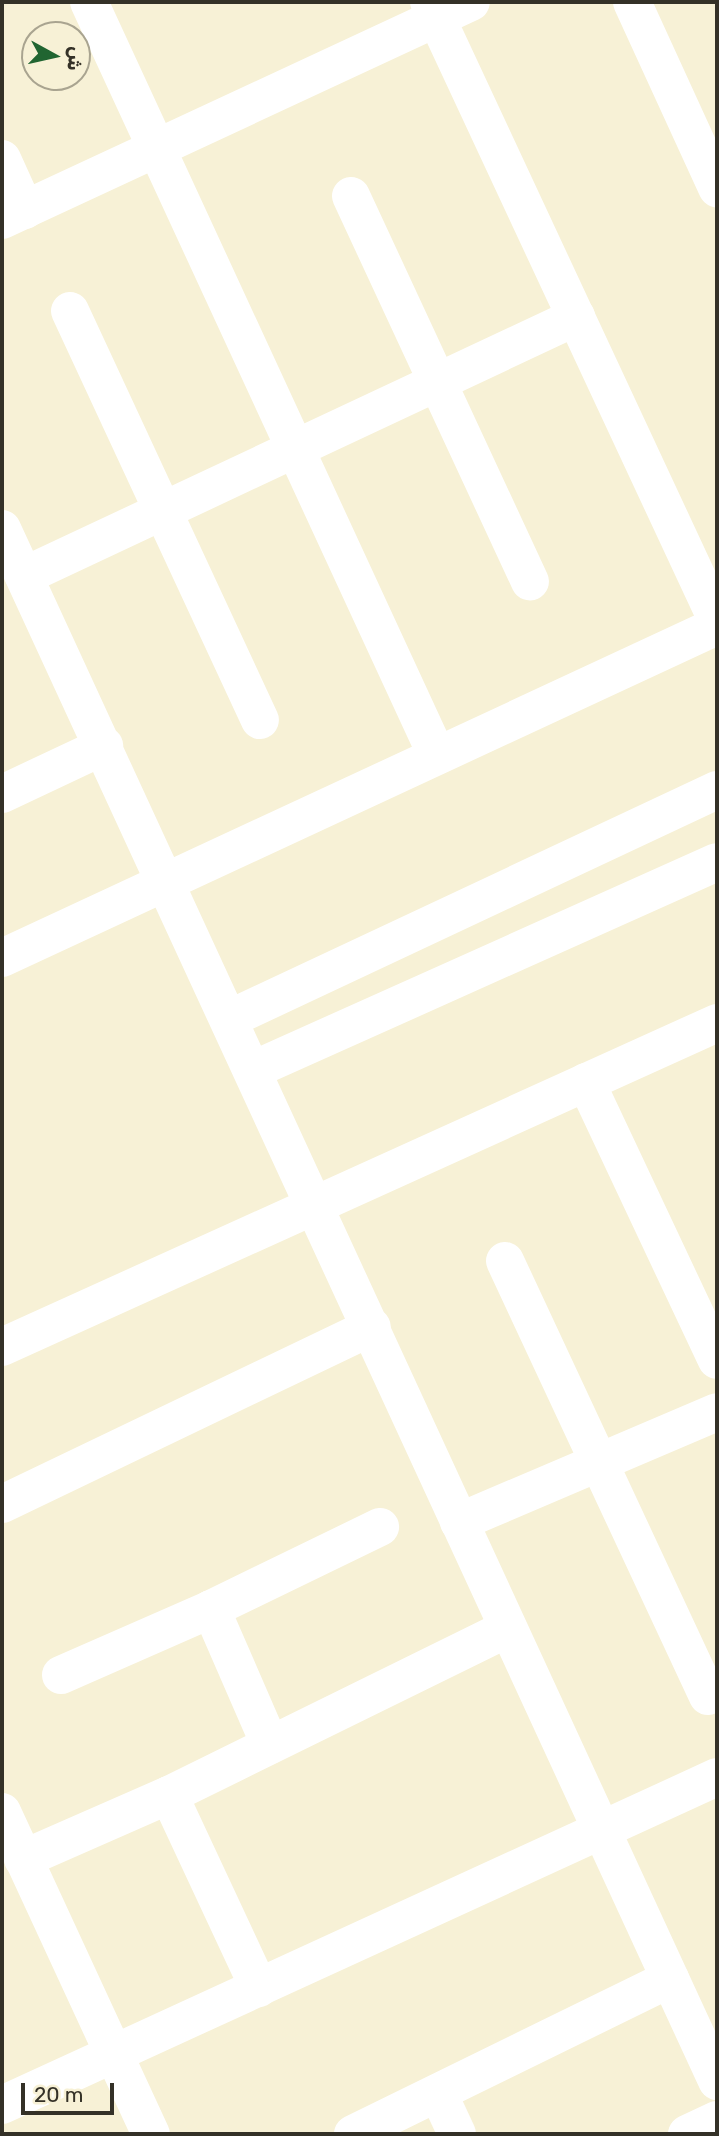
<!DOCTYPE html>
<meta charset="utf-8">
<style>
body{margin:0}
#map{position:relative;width:719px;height:2136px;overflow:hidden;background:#f7f1d6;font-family:Rubik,"Noto Naskh Arabic",sans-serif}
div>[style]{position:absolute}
.minor>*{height:38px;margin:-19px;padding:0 19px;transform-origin:19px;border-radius:19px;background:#fff}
span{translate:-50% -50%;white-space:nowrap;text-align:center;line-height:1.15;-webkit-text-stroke:6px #f7f1d6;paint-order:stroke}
.frame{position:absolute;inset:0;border:4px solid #343127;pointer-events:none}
.north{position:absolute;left:21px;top:21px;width:70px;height:70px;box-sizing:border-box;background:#f7f1d6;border:2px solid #a9a490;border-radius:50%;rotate:98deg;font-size:19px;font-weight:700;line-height:28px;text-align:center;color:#343127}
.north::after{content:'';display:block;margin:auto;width:24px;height:32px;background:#216531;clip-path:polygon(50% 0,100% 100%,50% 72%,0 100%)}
.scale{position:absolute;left:21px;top:2083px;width:93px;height:32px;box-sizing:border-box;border:4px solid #343127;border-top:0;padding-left:9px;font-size:21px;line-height:24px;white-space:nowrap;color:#343127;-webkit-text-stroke:5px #f7f1d6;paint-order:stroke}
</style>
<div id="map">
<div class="minor">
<div style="left:89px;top:2px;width:830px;rotate:65.22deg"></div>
<div style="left:429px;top:2px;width:682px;rotate:65.01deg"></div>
<div style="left:632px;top:2px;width:205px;rotate:65.4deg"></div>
<div style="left:2px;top:159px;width:56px;rotate:65.7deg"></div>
<div style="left:351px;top:196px;width:425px;rotate:65.1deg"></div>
<div style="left:2px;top:220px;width:517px;rotate:-24.93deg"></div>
<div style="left:70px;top:311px;width:451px;rotate:65.1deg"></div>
<div style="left:2px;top:529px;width:1709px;rotate:65.26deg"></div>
<div style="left:24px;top:576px;width:610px;rotate:-25.14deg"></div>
<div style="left:2px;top:794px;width:113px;rotate:-25.2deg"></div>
<div style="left:2px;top:958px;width:788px;rotate:-24.91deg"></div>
<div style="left:229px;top:1019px;width:539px;rotate:-25.14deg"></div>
<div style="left:253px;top:1070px;width:508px;rotate:-24.15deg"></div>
<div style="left:586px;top:1082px;width:307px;rotate:64.8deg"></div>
<div style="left:505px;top:1261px;width:480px;rotate:65deg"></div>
<div style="left:2px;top:1347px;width:785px;rotate:-24.38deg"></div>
<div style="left:2px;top:1504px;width:410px;rotate:-25.6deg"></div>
<div style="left:459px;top:1522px;width:280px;rotate:-23.1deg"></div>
<div style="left:211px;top:1609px;width:188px;rotate:-25.9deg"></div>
<div style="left:61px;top:1675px;width:164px;rotate:-23.7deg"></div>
<div style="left:211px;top:1609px;width:148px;rotate:66.5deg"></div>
<div style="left:2px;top:1812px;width:355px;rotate:65.2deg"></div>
<div style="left:23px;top:1859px;width:159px;rotate:-23.7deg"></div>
<div style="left:259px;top:1988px;width:213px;rotate:-115deg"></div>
<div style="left:169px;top:1795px;width:377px;rotate:-26.2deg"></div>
<div style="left:438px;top:2093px;width:45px;rotate:65.1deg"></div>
<div style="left:2px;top:2105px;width:787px;rotate:-24.64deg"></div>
<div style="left:353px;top:2134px;width:353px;rotate:-26.1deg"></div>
<div style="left:687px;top:2134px;width:33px;rotate:-25deg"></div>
</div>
<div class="frame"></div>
<div class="north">ش</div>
<div class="scale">20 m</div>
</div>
